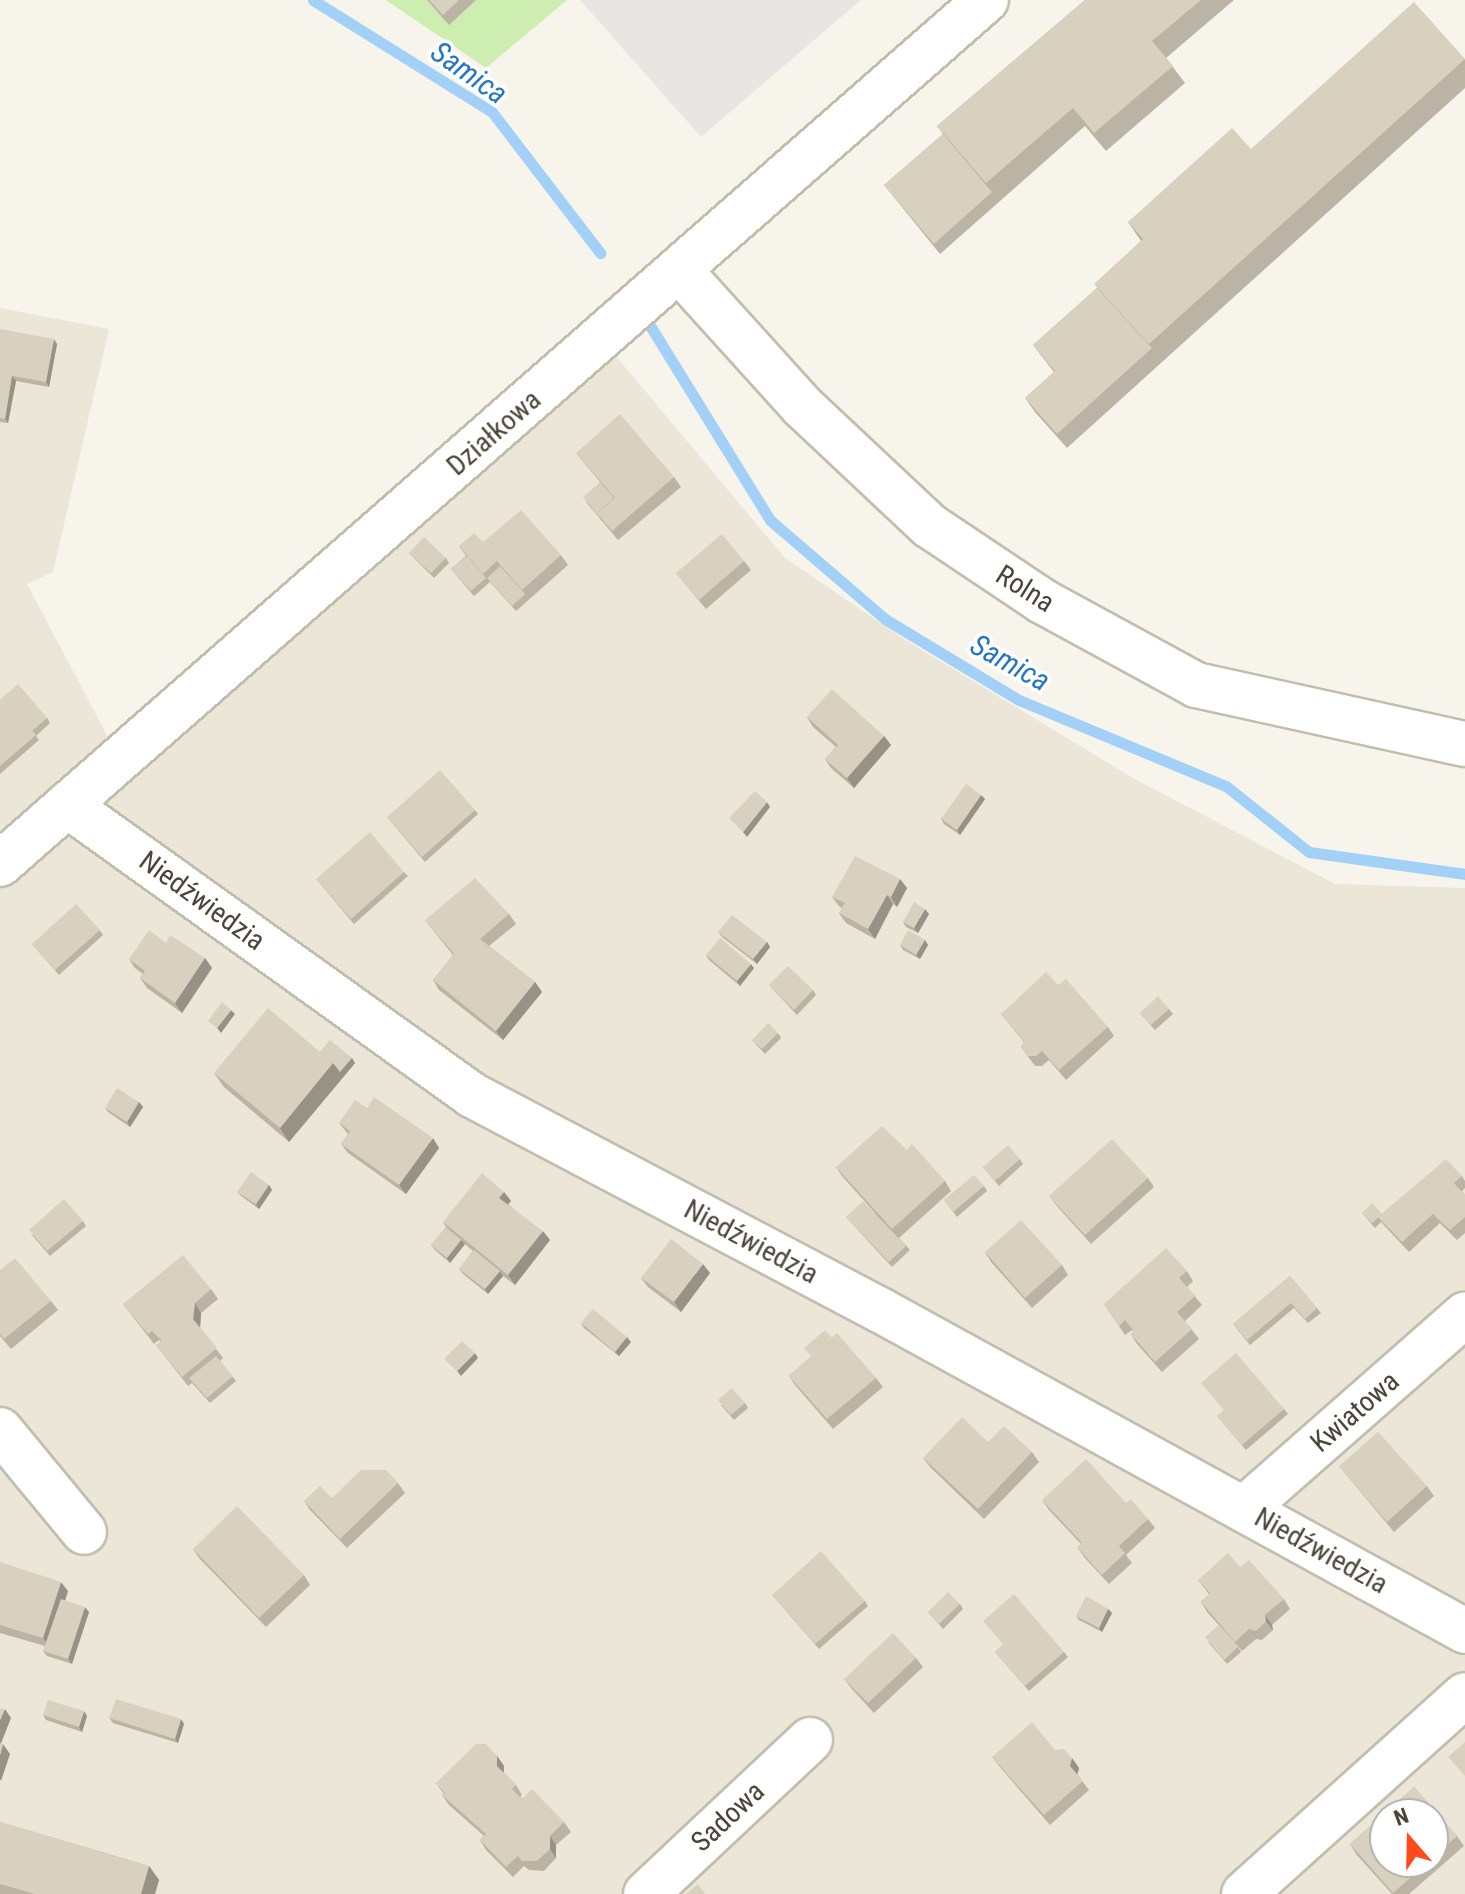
<!DOCTYPE html>
<meta charset="utf-8">
<style>
body{margin:0}
#map{position:relative;width:1465px;height:1894px;overflow:hidden;background:#f6f4eb;font-family:"Roboto Condensed",sans-serif}
div>[style]{position:absolute}
.residential>*{inset:0;background:#ebe6d8}
.green>*{inset:0;background:#ceedb1}
.parking>*{inset:0;background:#e8e6e2}
.stream>*{height:11px;margin:-5.5px;padding:0 5.5px;transform-origin:5.5px;border-radius:5.5px;background:#a3d0f7}
.roads{filter:drop-shadow(2px 0 #c3bdac) drop-shadow(-2px 0 #c3bdac) drop-shadow(0 2px #c3bdac) drop-shadow(0 -2px #c3bdac)}
.street>*{height:44px;margin:-22px;padding:0 22px;transform-origin:22px;border-radius:22px;background:#fff}
.wall>*{inset:0;background:#bbb4a4}
.shaded-wall>*{inset:0;background:#989286}
.building>*{inset:0;background:#d9d1bf}
span{translate:-50% -50%;white-space:nowrap;text-align:center;line-height:1.15;-webkit-text-stroke:7px #fff;paint-order:stroke}
.street-label{font-size:28px;color:#4c4537}
.water-label{font-size:30px;color:#2677c3;font-style:italic}
.north{position:absolute;left:1369px;top:1798px;width:80px;height:80px;box-sizing:border-box;background:#fff;border:2px solid #b7b5af;border-radius:50%;rotate:340deg;font-size:22px;font-weight:700;line-height:32px;text-align:center;color:#4c4537}
.north::after{content:'';display:block;margin:auto;width:28px;height:36px;background:#ff4a19;clip-path:polygon(50% 0,100% 100%,50% 72%,0 100%)}
</style>
<div id="map">
<div class="residential">
<div style="clip-path:polygon(0 308px,109px 329px,53px 572px,27px 584px,110px 741px,0 837px)"></div>
<div style="clip-path:polygon(evenodd,615px 355px,785px 558px,904px 639px,1133px 778px,1335px 884px,1465px 888px,1465px 1894px,0 1894px,0 885px,615px 355px,1385px 1814px,1433px 1814px,1433px 1862px,1385px 1862px,1385px 1814px)"></div>
</div>
<div class="green">
<div style="clip-path:polygon(386px 0,567px 0,486px 68px)"></div>
</div>
<div class="parking">
<div style="clip-path:polygon(580px 0,861px 0,701px 137px)"></div>
</div>
<div class="stream">
<div style="left:313px;top:0;width:211px;rotate:32deg"></div>
<div style="left:492px;top:112px;width:178px;rotate:52.5deg"></div>
<div style="left:649px;top:324px;width:230px;rotate:58.3deg"></div>
<div style="left:770px;top:520px;width:152px;rotate:40.7deg"></div>
<div style="left:885px;top:619px;width:157px;rotate:31.2deg"></div>
<div style="left:1019px;top:700px;width:224px;rotate:22.6deg"></div>
<div style="left:1226px;top:786px;width:106px;rotate:38.5deg"></div>
<div style="left:1309px;top:852px;width:158px;rotate:8deg"></div>
</div>
<div class="roads">
<div class="street">
<div style="left:680px;top:271px;width:182px;rotate:47.9deg"></div>
<div style="left:802px;top:406px;width:175px;rotate:43.2deg"></div>
<div style="left:930px;top:526px;width:135px;rotate:33.8deg"></div>
<div style="left:1042px;top:601px;width:175px;rotate:28.6deg"></div>
<div style="left:1196px;top:685px;width:275px;rotate:12.4deg"></div>
<div style="left:67px;top:805px;width:498px;rotate:35.6deg"></div>
<div style="left:472px;top:1095px;width:461px;rotate:27.8deg"></div>
<div style="left:880px;top:1310px;width:667px;rotate:28.75deg"></div>
<div style="left:0;top:864px;width:1311px;rotate:-41.23deg"></div>
<div style="left:0;top:1430px;width:132px;rotate:50.5deg"></div>
<div style="left:1245px;top:1508px;width:293px;rotate:-41.3deg"></div>
<div style="left:646px;top:1894px;width:225px;rotate:-43.2deg"></div>
<div style="left:1244px;top:1894px;width:297px;rotate:-42deg"></div>
</div>
</div>
<div class="wall">
<div style="clip-path:polygon(427px 0,476px 0,449px 25px)"></div>
<div style="clip-path:polygon(1085px 0,1234px 0,1166px 58px,1185px 83px,1106px 151px,1085px 126px,940px 254px,884px 185px,943px 134px,937px 126px)"></div>
<div style="clip-path:polygon(1465px 59px,1465px 88px,1067px 448px,1035px 412px,1025px 398px,1054px 372px,1033px 345px,1097px 288px,1141px 241px,1128px 222px,1251px 149px)"></div>
<div style="clip-path:polygon(0 329px,57px 344px,49px 387px,16px 381px,8px 423px,0 422px)"></div>
<div style="clip-path:polygon(576px 453px,674px 477px,681px 487px,618px 540px,586px 502px,600px 482px)"></div>
<div style="clip-path:polygon(483px 542px,561px 555px,568px 565px,516px 611px,490px 582px,474px 596px,451px 569px,466px 556px,459px 546px)"></div>
<div style="clip-path:polygon(409px 553px,446px 558px,449px 563px,434px 578px)"></div>
<div style="clip-path:polygon(744px 561px,751px 570px,706px 609px,676px 573px)"></div>
<div style="clip-path:polygon(0 700px,47px 718px,50px 723px,36px 736px,39px 740px,0 774px)"></div>
<div style="clip-path:polygon(807px 717px,884px 736px,891px 745px,854px 788px,831px 768px,825px 759px,836px 747px,813px 727px)"></div>
<div style="clip-path:polygon(985px 799px,960px 835px,944px 824px,941px 819px)"></div>
<div style="clip-path:polygon(475px 810px,478px 814px,425px 862px,387px 817px)"></div>
<div style="clip-path:polygon(404px 872px,408px 876px,354px 924px,316px 879px)"></div>
<div style="clip-path:polygon(900px 879px,907px 888px,897px 907px,893px 904px,875px 939px,846px 923px,839px 913px,842px 908px,839px 906px,832px 897px)"></div>
<div style="clip-path:polygon(509px 914px,516px 924px,489px 946px,535px 982px,542px 992px,503px 1040px,439px 990px,433px 980px,453px 955px,425px 920px)"></div>
<div style="clip-path:polygon(929px 914px,918px 933px,906px 927px,903px 922px)"></div>
<div style="clip-path:polygon(100px 930px,103px 935px,59px 975px,32px 944px)"></div>
<div style="clip-path:polygon(718px 932px,767px 942px,770px 947px,757px 964px,722px 937px)"></div>
<div style="clip-path:polygon(925px 940px,928px 945px,920px 959px,903px 950px,900px 945px)"></div>
<div style="clip-path:polygon(166px 943px,205px 958px,212px 968px,182px 1013px,147px 988px,140px 978px,143px 974px,135px 968px,129px 959px)"></div>
<div style="clip-path:polygon(706px 955px,754px 968px,740px 986px,709px 960px)"></div>
<div style="clip-path:polygon(769px 985px,813px 990px,816px 995px,797px 1015px)"></div>
<div style="clip-path:polygon(1058px 985px,1108px 1027px,1114px 1036px,1066px 1080px,1049px 1060px,1042px 1066px,1035px 1066px,1021px 1047px,1024px 1042px,1001px 1014px)"></div>
<div style="clip-path:polygon(1169px 1009px,1173px 1014px,1155px 1030px,1140px 1013px)"></div>
<div style="clip-path:polygon(778px 1033px,781px 1038px,765px 1054px,752px 1040px)"></div>
<div style="clip-path:polygon(320px 1052px,355px 1063px,289px 1142px,224px 1087px,214px 1073px)"></div>
<div style="clip-path:polygon(139px 1102px,143px 1107px,130px 1127px,108px 1112px,105px 1108px)"></div>
<div style="clip-path:polygon(367px 1108px,439px 1148px,406px 1194px,348px 1153px,341px 1144px,348px 1134px,339px 1123px)"></div>
<div style="clip-path:polygon(907px 1150px,945px 1181px,951px 1191px,899px 1238px,910px 1250px,892px 1267px,846px 1217px,875px 1213px,842px 1176px,836px 1167px)"></div>
<div style="clip-path:polygon(1020px 1159px,1023px 1164px,999px 1186px,983px 1167px)"></div>
<div style="clip-path:polygon(1462px 1176px,1465px 1181px,1465px 1188px,1462px 1191px,1465px 1195px,1465px 1233px,1457px 1240px,1440px 1223px,1409px 1252px,1381px 1222px,1375px 1228px,1362px 1213px,1382px 1214px)"></div>
<div style="clip-path:polygon(1148px 1178px,1154px 1187px,1091px 1244px,1056px 1205px,1049px 1196px)"></div>
<div style="clip-path:polygon(269px 1185px,272px 1190px,259px 1209px,241px 1196px,237px 1192px)"></div>
<div style="clip-path:polygon(984px 1186px,987px 1191px,957px 1217px,944px 1200px)"></div>
<div style="clip-path:polygon(504px 1192px,511px 1201px,508px 1204px,550px 1240px,515px 1285px,503px 1276px,488px 1294px,463px 1274px,459px 1269px,473px 1251px,465px 1244px,450px 1263px,435px 1250px,431px 1245px,446px 1227px,443px 1222px)"></div>
<div style="clip-path:polygon(83px 1221px,86px 1226px,50px 1256px,32px 1235px)"></div>
<div style="clip-path:polygon(985px 1252px,1062px 1265px,1068px 1275px,1032px 1308px,991px 1262px)"></div>
<div style="clip-path:polygon(0 1270px,51px 1301px,58px 1310px,11px 1349px,0 1336px)"></div>
<div style="clip-path:polygon(1187px 1271px,1193px 1281px,1187px 1287px,1202px 1305px,1185px 1321px,1199px 1339px,1162px 1372px,1137px 1344px,1131px 1334px,1134px 1332px,1132px 1330px,1125px 1335px,1104px 1304px)"></div>
<div style="clip-path:polygon(710px 1273px,681px 1312px,648px 1287px,641px 1278px)"></div>
<div style="clip-path:polygon(1290px 1276px,1321px 1313px,1308px 1323px,1294px 1308px,1250px 1345px,1233px 1324px)"></div>
<div style="clip-path:polygon(211px 1289px,218px 1299px,201px 1313px,200px 1328px,223px 1358px,220px 1361px,236px 1381px,210px 1403px,192px 1383px,188px 1386px,156px 1345px,161px 1342px,159px 1340px,154px 1344px,123px 1304px)"></div>
<div style="clip-path:polygon(581px 1323px,631px 1342px,619px 1356px,584px 1328px)"></div>
<div style="clip-path:polygon(832px 1338px,876px 1378px,883px 1387px,833px 1429px,795px 1385px,789px 1376px)"></div>
<div style="clip-path:polygon(745px 1403px,748px 1408px,734px 1420px,721px 1405px)"></div>
<div style="clip-path:polygon(1284px 1409px,1288px 1414px,1246px 1450px,1217px 1416px)"></div>
<div style="clip-path:polygon(988px 1442px,1032px 1452px,1039px 1462px,984px 1519px,930px 1467px,923px 1458px)"></div>
<div style="clip-path:polygon(1339px 1466px,1427px 1486px,1434px 1496px,1394px 1532px)"></div>
<div style="clip-path:polygon(398px 1483px,405px 1493px,347px 1548px,310px 1510px,304px 1501px,332px 1498px)"></div>
<div style="clip-path:polygon(1042px 1500px,1126px 1503px,1148px 1519px,1155px 1528px,1126px 1555px,1132px 1563px,1109px 1584px,1084px 1557px,1077px 1547px,1081px 1544px,1049px 1510px)"></div>
<div style="clip-path:polygon(193px 1549px,304px 1575px,310px 1585px,266px 1627px,199px 1558px)"></div>
<div style="clip-path:polygon(0 1562px,68px 1591px,65px 1601px,89px 1612px,72px 1664px,47px 1656px,43px 1651px,45px 1646px,0 1633px)"></div>
<div style="clip-path:polygon(1240px 1567px,1284px 1599px,1290px 1609px,1272px 1625px,1273px 1630px,1262px 1640px,1256px 1639px,1242px 1651px,1207px 1612px,1201px 1602px,1209px 1594px,1198px 1580px)"></div>
<div style="clip-path:polygon(772px 1595px,865px 1601px,868px 1606px,819px 1649px)"></div>
<div style="clip-path:polygon(960px 1604px,963px 1609px,943px 1629px,928px 1612px)"></div>
<div style="clip-path:polygon(1108px 1609px,1112px 1613px,1102px 1632px,1079px 1620px,1076px 1616px)"></div>
<div style="clip-path:polygon(1208px 1642px,1238px 1647px,1241px 1652px,1227px 1664px)"></div>
<div style="clip-path:polygon(995px 1652px,1064px 1652px,1068px 1657px,1029px 1691px)"></div>
<div style="clip-path:polygon(916px 1658px,923px 1667px,874px 1713px,851px 1688px,844px 1679px)"></div>
<div style="clip-path:polygon(43px 1715px,87px 1716px,82px 1732px,46px 1720px)"></div>
<div style="clip-path:polygon(109px 1718px,181px 1719px,184px 1724px,178px 1743px,113px 1723px)"></div>
<div style="clip-path:polygon(1055px 1750px,1072px 1758px,1079px 1768px,1077px 1774px,1089px 1790px,1050px 1825px,999px 1766px,992px 1757px)"></div>
<div style="clip-path:polygon(497px 1756px,504px 1766px,504px 1773px,516px 1785px,522px 1795px,520px 1797px,564px 1822px,571px 1832px,556px 1845px,556px 1858px,544px 1871px,529px 1870px,524px 1866px,513px 1877px,486px 1850px,480px 1840px,484px 1836px,449px 1805px,442px 1795px,444px 1794px,436px 1783px)"></div>
<div style="clip-path:polygon(evenodd,1414px 1787px,1457px 1836px,1464px 1846px,1409px 1894px,1392px 1894px,1356px 1854px,1350px 1844px,1414px 1787px,1385px 1814px,1433px 1814px,1433px 1862px,1385px 1862px,1385px 1814px)"></div>
<div style="clip-path:polygon(0 1822px,149px 1866px,159px 1880px,155px 1894px,0 1894px)"></div>
</div>
<div class="shaded-wall">
<div style="clip-path:polygon(54px 339px,57px 344px,49px 387px,46px 382px)"></div>
<div style="clip-path:polygon(12px 376px,16px 381px,8px 423px,5px 419px)"></div>
<div style="clip-path:polygon(884px 736px,891px 745px,854px 788px,847px 778px)"></div>
<div style="clip-path:polygon(981px 795px,985px 799px,960px 835px,957px 830px)"></div>
<div style="clip-path:polygon(767px 802px,770px 807px,747px 837px,743px 832px)"></div>
<div style="clip-path:polygon(900px 879px,907px 888px,897px 907px,891px 897px)"></div>
<div style="clip-path:polygon(887px 895px,893px 904px,875px 939px,868px 929px)"></div>
<div style="clip-path:polygon(925px 909px,929px 914px,918px 933px,914px 928px)"></div>
<div style="clip-path:polygon(925px 940px,928px 945px,920px 959px,916px 955px)"></div>
<div style="clip-path:polygon(767px 942px,770px 947px,757px 964px,753px 959px)"></div>
<div style="clip-path:polygon(205px 958px,212px 968px,182px 1013px,175px 1003px)"></div>
<div style="clip-path:polygon(751px 964px,754px 968px,740px 986px,737px 981px)"></div>
<div style="clip-path:polygon(535px 982px,542px 992px,503px 1040px,496px 1031px)"></div>
<div style="clip-path:polygon(231px 1010px,235px 1014px,221px 1033px,217px 1028px)"></div>
<div style="clip-path:polygon(352px 1058px,355px 1063px,289px 1142px,280px 1128px,333px 1063px)"></div>
<div style="clip-path:polygon(139px 1102px,143px 1107px,130px 1127px,127px 1122px)"></div>
<div style="clip-path:polygon(433px 1138px,439px 1148px,406px 1194px,399px 1185px)"></div>
<div style="clip-path:polygon(269px 1185px,272px 1190px,259px 1209px,256px 1204px)"></div>
<div style="clip-path:polygon(504px 1192px,511px 1201px,506px 1207px,499px 1198px)"></div>
<div style="clip-path:polygon(543px 1231px,550px 1240px,515px 1285px,508px 1275px)"></div>
<div style="clip-path:polygon(461px 1240px,465px 1244px,450px 1263px,447px 1258px)"></div>
<div style="clip-path:polygon(703px 1264px,710px 1273px,681px 1312px,674px 1302px)"></div>
<div style="clip-path:polygon(500px 1271px,503px 1276px,488px 1294px,485px 1289px)"></div>
<div style="clip-path:polygon(195px 1303px,201px 1313px,200px 1329px,193px 1319px)"></div>
<div style="clip-path:polygon(627px 1337px,631px 1342px,619px 1356px,615px 1352px)"></div>
<div style="clip-path:polygon(475px 1353px,478px 1358px,461px 1376px,457px 1371px)"></div>
<div style="clip-path:polygon(61px 1582px,68px 1591px,50px 1648px,43px 1638px)"></div>
<div style="clip-path:polygon(85px 1607px,89px 1612px,72px 1664px,68px 1659px)"></div>
<div style="clip-path:polygon(1108px 1609px,1112px 1613px,1102px 1632px,1099px 1628px)"></div>
<div style="clip-path:polygon(1265px 1615px,1272px 1625px,1273px 1630px,1266px 1621px)"></div>
<div style="clip-path:polygon(5px 1709px,11px 1718px,0 1746px,0 1720px)"></div>
<div style="clip-path:polygon(84px 1711px,87px 1716px,82px 1732px,79px 1727px)"></div>
<div style="clip-path:polygon(181px 1719px,184px 1724px,178px 1743px,175px 1739px)"></div>
<div style="clip-path:polygon(3px 1744px,10px 1754px,1px 1781px,0 1779px,0 1755px)"></div>
<div style="clip-path:polygon(497px 1756px,504px 1766px,503px 1776px,497px 1766px)"></div>
<div style="clip-path:polygon(1072px 1758px,1079px 1768px,1077px 1776px,1070px 1766px)"></div>
<div style="clip-path:polygon(550px 1836px,556px 1845px,556px 1858px,550px 1849px)"></div>
<div style="clip-path:polygon(149px 1866px,159px 1880px,155px 1894px,141px 1894px)"></div>
</div>
<div class="building">
<div style="clip-path:polygon(429px 0,459px 0,443px 15px)"></div>
<div style="clip-path:polygon(1085px 0,1201px 0,1152px 41px,1173px 66px,1094px 133px,1073px 108px,986px 183px,937px 126px)"></div>
<div style="clip-path:polygon(1414px 2px,1465px 59px,1149px 344px,1094px 284px,1143px 239px,1128px 222px,1232px 128px,1251px 149px)"></div>
<div style="clip-path:polygon(943px 134px,992px 192px,934px 244px,884px 185px)"></div>
<div style="clip-path:polygon(1097px 288px,1152px 348px,1057px 434px,1025px 398px,1055px 371px,1033px 345px)"></div>
<div style="clip-path:polygon(0 329px,54px 339px,46px 382px,12px 376px,5px 419px,0 418px)"></div>
<div style="clip-path:polygon(620px 414px,674px 477px,612px 531px,597px 513px,615px 498px,576px 453px)"></div>
<div style="clip-path:polygon(600px 482px,614px 498px,597px 513px,600px 518px,583px 497px)"></div>
<div style="clip-path:polygon(521px 510px,561px 555px,522px 590px,497px 561px,483px 574px,459px 546px,474px 533px,483px 542px)"></div>
<div style="clip-path:polygon(722px 534px,744px 561px,699px 600px,676px 573px)"></div>
<div style="clip-path:polygon(424px 537px,446px 558px,431px 573px,409px 553px)"></div>
<div style="clip-path:polygon(467px 556px,486px 578px,471px 591px,451px 569px)"></div>
<div style="clip-path:polygon(500px 566px,525px 594px,512px 606px,487px 578px)"></div>
<div style="clip-path:polygon(18px 684px,47px 718px,32px 731px,36px 735px,0 766px,0 700px)"></div>
<div style="clip-path:polygon(832px 689px,884px 736px,847px 778px,825px 759px,838px 745px,807px 717px)"></div>
<div style="clip-path:polygon(440px 770px,475px 810px,422px 857px,387px 817px)"></div>
<div style="clip-path:polygon(966px 784px,981px 795px,957px 830px,941px 819px)"></div>
<div style="clip-path:polygon(755px 791px,767px 802px,743px 832px,729px 818px)"></div>
<div style="clip-path:polygon(370px 832px,404px 872px,351px 919px,316px 879px)"></div>
<div style="clip-path:polygon(855px 856px,900px 879px,891px 897px,887px 895px,868px 929px,839px 913px,845px 903px,832px 897px)"></div>
<div style="clip-path:polygon(475px 878px,509px 914px,480px 939px,535px 982px,496px 1031px,433px 980px,454px 954px,425px 920px)"></div>
<div style="clip-path:polygon(914px 902px,925px 909px,914px 928px,903px 922px)"></div>
<div style="clip-path:polygon(76px 904px,100px 930px,55px 970px,32px 944px)"></div>
<div style="clip-path:polygon(732px 915px,767px 942px,753px 959px,718px 932px)"></div>
<div style="clip-path:polygon(149px 930px,166px 943px,170px 935px,205px 958px,175px 1003px,140px 978px,145px 971px,129px 959px)"></div>
<div style="clip-path:polygon(908px 930px,925px 940px,916px 955px,900px 945px)"></div>
<div style="clip-path:polygon(720px 938px,751px 964px,737px 981px,706px 955px)"></div>
<div style="clip-path:polygon(788px 966px,813px 990px,794px 1010px,769px 985px)"></div>
<div style="clip-path:polygon(1046px 972px,1058px 985px,1066px 979px,1108px 1027px,1059px 1070px,1042px 1051px,1036px 1056px,1028px 1056px,1021px 1047px,1024px 1041px,1001px 1014px)"></div>
<div style="clip-path:polygon(1158px 996px,1169px 1009px,1151px 1025px,1140px 1013px)"></div>
<div style="clip-path:polygon(222px 1002px,231px 1010px,217px 1028px,208px 1021px)"></div>
<div style="clip-path:polygon(268px 1008px,333px 1063px,280px 1128px,214px 1073px)"></div>
<div style="clip-path:polygon(768px 1023px,778px 1033px,762px 1049px,752px 1040px)"></div>
<div style="clip-path:polygon(330px 1040px,352px 1058px,340px 1072px,333px 1063px,320px 1052px)"></div>
<div style="clip-path:polygon(117px 1088px,139px 1102px,127px 1122px,105px 1108px)"></div>
<div style="clip-path:polygon(374px 1097px,433px 1138px,399px 1185px,341px 1144px,350px 1131px,339px 1123px,355px 1100px,367px 1108px)"></div>
<div style="clip-path:polygon(882px 1126px,907px 1150px,912px 1144px,945px 1181px,892px 1229px,836px 1167px)"></div>
<div style="clip-path:polygon(1112px 1139px,1148px 1178px,1085px 1235px,1049px 1196px)"></div>
<div style="clip-path:polygon(1008px 1145px,1020px 1159px,995px 1181px,983px 1167px)"></div>
<div style="clip-path:polygon(1446px 1159px,1462px 1176px,1454px 1183px,1465px 1195px,1465px 1217px,1450px 1230px,1433px 1214px,1402px 1242px,1378px 1217px)"></div>
<div style="clip-path:polygon(251px 1172px,269px 1185px,256px 1204px,237px 1192px)"></div>
<div style="clip-path:polygon(482px 1173px,504px 1192px,499px 1198px,543px 1231px,508px 1275px,443px 1222px)"></div>
<div style="clip-path:polygon(974px 1175px,984px 1186px,953px 1212px,944px 1200px)"></div>
<div style="clip-path:polygon(64px 1199px,83px 1221px,47px 1251px,29px 1230px)"></div>
<div style="clip-path:polygon(863px 1201px,906px 1246px,889px 1262px,846px 1217px)"></div>
<div style="clip-path:polygon(1372px 1203px,1382px 1214px,1372px 1223px,1362px 1213px)"></div>
<div style="clip-path:polygon(1021px 1220px,1062px 1265px,1025px 1298px,985px 1252px)"></div>
<div style="clip-path:polygon(446px 1227px,461px 1240px,447px 1258px,431px 1245px)"></div>
<div style="clip-path:polygon(671px 1239px,703px 1264px,674px 1302px,641px 1278px)"></div>
<div style="clip-path:polygon(1166px 1248px,1187px 1271px,1179px 1278px,1195px 1296px,1177px 1312px,1192px 1329px,1155px 1362px,1131px 1334px,1134px 1331px,1125px 1320px,1119px 1326px,1104px 1304px)"></div>
<div style="clip-path:polygon(474px 1250px,500px 1271px,485px 1289px,459px 1269px)"></div>
<div style="clip-path:polygon(183px 1255px,211px 1289px,195px 1303px,193px 1319px,217px 1348px,182px 1377px,156px 1345px,162px 1341px,152px 1331px,148px 1334px,123px 1304px)"></div>
<div style="clip-path:polygon(15px 1258px,51px 1301px,4px 1339px,0 1334px,0 1270px)"></div>
<div style="clip-path:polygon(1290px 1276px,1317px 1308px,1305px 1319px,1291px 1303px,1247px 1340px,1233px 1324px)"></div>
<div style="clip-path:polygon(593px 1309px,627px 1337px,615px 1352px,581px 1323px)"></div>
<div style="clip-path:polygon(825px 1330px,832px 1338px,811px 1356px,804px 1348px)"></div>
<div style="clip-path:polygon(837px 1333px,876px 1378px,827px 1419px,789px 1376px)"></div>
<div style="clip-path:polygon(462px 1341px,475px 1353px,457px 1371px,444px 1359px)"></div>
<div style="clip-path:polygon(1236px 1353px,1284px 1409px,1242px 1445px,1217px 1416px,1224px 1410px,1201px 1383px)"></div>
<div style="clip-path:polygon(216px 1356px,233px 1376px,207px 1398px,189px 1378px)"></div>
<div style="clip-path:polygon(732px 1388px,745px 1403px,731px 1415px,718px 1400px)"></div>
<div style="clip-path:polygon(962px 1417px,988px 1442px,1004px 1426px,1032px 1452px,978px 1509px,923px 1458px)"></div>
<div style="clip-path:polygon(1378px 1432px,1427px 1486px,1387px 1522px,1339px 1466px)"></div>
<div style="clip-path:polygon(1086px 1459px,1126px 1503px,1131px 1499px,1148px 1519px,1119px 1546px,1125px 1553px,1102px 1575px,1077px 1547px,1082px 1543px,1042px 1500px)"></div>
<div style="clip-path:polygon(361px 1470px,386px 1470px,398px 1483px,340px 1539px,304px 1501px,320px 1486px,332px 1498px)"></div>
<div style="clip-path:polygon(237px 1506px,304px 1575px,259px 1618px,193px 1549px)"></div>
<div style="clip-path:polygon(821px 1551px,865px 1601px,815px 1644px,772px 1595px)"></div>
<div style="clip-path:polygon(1228px 1553px,1240px 1567px,1249px 1560px,1284px 1599px,1265px 1615px,1266px 1621px,1256px 1631px,1249px 1629px,1235px 1642px,1201px 1602px,1210px 1593px,1198px 1580px)"></div>
<div style="clip-path:polygon(0 1562px,61px 1582px,43px 1638px,0 1625px)"></div>
<div style="clip-path:polygon(948px 1592px,960px 1604px,939px 1624px,928px 1612px)"></div>
<div style="clip-path:polygon(1014px 1594px,1064px 1652px,1025px 1686px,995px 1652px,1003px 1644px,983px 1621px)"></div>
<div style="clip-path:polygon(1086px 1596px,1108px 1609px,1099px 1628px,1076px 1616px)"></div>
<div style="clip-path:polygon(61px 1599px,85px 1607px,68px 1659px,43px 1651px)"></div>
<div style="clip-path:polygon(1219px 1625px,1238px 1647px,1224px 1660px,1205px 1637px)"></div>
<div style="clip-path:polygon(893px 1633px,916px 1658px,868px 1703px,844px 1679px)"></div>
<div style="clip-path:polygon(116px 1699px,181px 1719px,175px 1739px,109px 1718px)"></div>
<div style="clip-path:polygon(48px 1700px,84px 1711px,79px 1727px,43px 1715px)"></div>
<div style="clip-path:polygon(0 1708px,5px 1709px,0 1720px)"></div>
<div style="clip-path:polygon(1032px 1722px,1055px 1750px,1064px 1749px,1072px 1758px,1070px 1766px,1083px 1781px,1044px 1815px,992px 1757px)"></div>
<div style="clip-path:polygon(1465px 1742px,1465px 1776px,1448px 1757px)"></div>
<div style="clip-path:polygon(0 1743px,3px 1744px,0 1755px)"></div>
<div style="clip-path:polygon(476px 1744px,486px 1744px,497px 1756px,497px 1766px,516px 1785px,512px 1789px,522px 1799px,532px 1789px,564px 1822px,550px 1836px,550px 1849px,537px 1861px,522px 1861px,518px 1856px,506px 1867px,480px 1840px,486px 1834px,442px 1795px,445px 1793px,436px 1783px)"></div>
<div style="clip-path:polygon(1414px 1787px,1457px 1836px,1433px 1857px,1433px 1814px,1385px 1814px,1385px 1862px,1428px 1862px,1393px 1893px,1350px 1844px)"></div>
<div style="clip-path:polygon(0 1822px,149px 1866px,141px 1894px,35px 1894px,0 1884px)"></div>
<div style="clip-path:polygon(698px 1884px,705px 1894px,686px 1894px)"></div>
</div>
<div class="street-label">
<span style="left:494px;top:433px;rotate:-41deg">Działkowa</span>
<span style="left:1025px;top:589px;rotate:32deg">Rolna</span>
<span style="left:202px;top:901px;rotate:36deg">Niedźwiedzia</span>
<span style="left:751px;top:1242px;rotate:28deg">Niedźwiedzia</span>
<span style="left:1355px;top:1412px;rotate:-41deg">Kwiatowa</span>
<span style="left:1321px;top:1551px;rotate:29deg">Niedźwiedzia</span>
<span style="left:728px;top:1817px;rotate:-43deg">Sadowa</span>
</div>
<div class="water-label">
<span style="left:469px;top:73px;rotate:35deg">Samica</span>
<span style="left:1010px;top:663px;rotate:29deg">Samica</span>
</div>
<div class="north">N</div>
</div>
